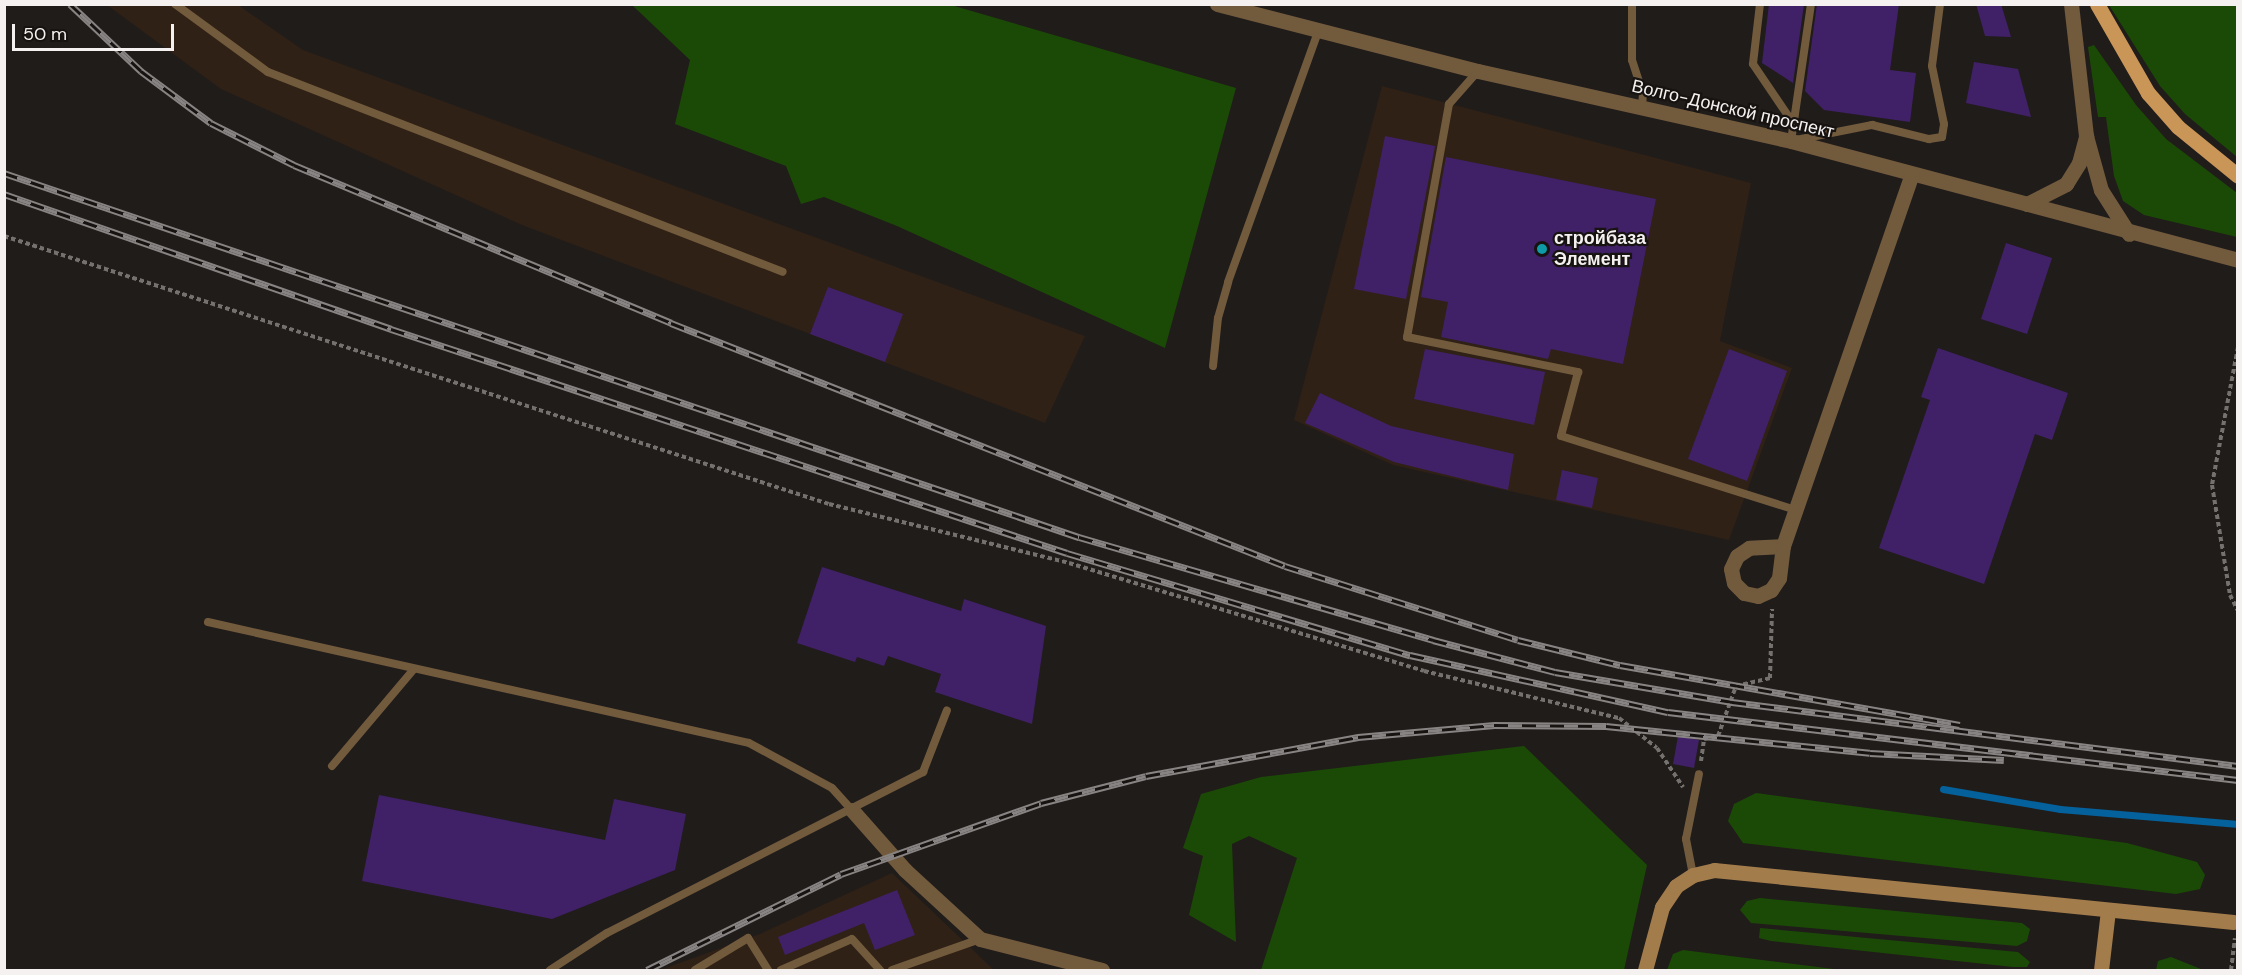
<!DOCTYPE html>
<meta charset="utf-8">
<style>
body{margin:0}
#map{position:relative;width:2242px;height:975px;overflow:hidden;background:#201c1a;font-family:"DM Sans",sans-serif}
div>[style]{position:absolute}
.industrial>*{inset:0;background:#2f2115}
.green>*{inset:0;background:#1b4a06}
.stream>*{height:7px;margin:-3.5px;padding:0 3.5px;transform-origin:3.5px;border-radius:3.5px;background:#05619b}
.building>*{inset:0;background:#402067}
.path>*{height:4px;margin-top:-2px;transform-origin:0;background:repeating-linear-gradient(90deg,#74716f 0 4.5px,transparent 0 7.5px)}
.lane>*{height:8px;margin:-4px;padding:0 4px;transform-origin:4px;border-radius:4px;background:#725a3d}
.street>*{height:15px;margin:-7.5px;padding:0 7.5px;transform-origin:7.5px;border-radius:7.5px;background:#725a3d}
.secondary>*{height:15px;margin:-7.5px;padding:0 7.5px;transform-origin:7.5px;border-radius:7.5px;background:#a37c4c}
.primary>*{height:15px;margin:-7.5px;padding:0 7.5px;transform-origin:7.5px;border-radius:7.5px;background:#c99658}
.rail>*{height:7px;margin-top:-3.5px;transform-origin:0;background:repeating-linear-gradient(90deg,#171311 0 14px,#888483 0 28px);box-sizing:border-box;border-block:2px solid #888483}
.dots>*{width:16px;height:16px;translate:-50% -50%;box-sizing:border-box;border:3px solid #171311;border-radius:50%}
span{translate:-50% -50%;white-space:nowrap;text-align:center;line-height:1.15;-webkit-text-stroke:4.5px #171311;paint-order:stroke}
.street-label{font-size:18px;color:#f4f1f0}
.poi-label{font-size:18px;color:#f4f1f0;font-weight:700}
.left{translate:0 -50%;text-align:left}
.frame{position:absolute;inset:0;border:6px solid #f4f1f0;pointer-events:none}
.scale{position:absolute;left:12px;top:24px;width:162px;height:27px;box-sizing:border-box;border:3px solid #f4f1f0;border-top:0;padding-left:8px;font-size:18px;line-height:21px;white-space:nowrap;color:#f4f1f0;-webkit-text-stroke:4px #171311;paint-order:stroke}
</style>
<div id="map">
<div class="industrial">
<div style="clip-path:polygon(107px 5px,238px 5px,303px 50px,1085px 336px,1045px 423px,522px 225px,221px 89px)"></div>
<div style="clip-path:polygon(1382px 86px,1751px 183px,1720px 341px,1792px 368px,1729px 540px,1393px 465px,1294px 420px)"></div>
<div style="clip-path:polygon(892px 873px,994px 970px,660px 970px,760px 934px)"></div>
</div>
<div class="green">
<div style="clip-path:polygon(632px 5px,951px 5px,1236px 88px,1165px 348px,897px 226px,824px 197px,801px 204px,786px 166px,675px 124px,690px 60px)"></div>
<div style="clip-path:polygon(2109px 5px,2237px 5px,2237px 157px,2185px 114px,2160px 86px)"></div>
<div style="clip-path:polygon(2094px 45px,2136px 105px,2166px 139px,2237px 193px,2237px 237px,2144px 215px,2123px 201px,2114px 176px,2106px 117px,2098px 117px,2088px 47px)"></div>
<div style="clip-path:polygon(1524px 746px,1647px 865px,1624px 970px,1261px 970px,1297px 858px,1249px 836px,1232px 844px,1236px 942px,1189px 915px,1203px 856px,1183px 848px,1201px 794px,1261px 777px)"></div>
<div style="clip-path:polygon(1756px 793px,2127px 843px,2197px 862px,2205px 875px,2200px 889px,2176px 894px,1743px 843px,1728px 821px,1734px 804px)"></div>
<div style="clip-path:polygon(1760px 898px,2022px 923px,2030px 929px,2027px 941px,2017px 946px,1751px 923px,1740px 910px,1747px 901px)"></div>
<div style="clip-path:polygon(1760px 928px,2018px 952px,2030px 962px,2027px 967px,2013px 967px,1771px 941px,1759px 938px)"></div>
<div style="clip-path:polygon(1683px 950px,1842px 970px,1667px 970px,1673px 954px)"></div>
<div style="clip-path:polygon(2171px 957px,2201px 969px,2201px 970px,2156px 970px,2158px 961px)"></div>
</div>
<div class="stream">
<div style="left:1943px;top:789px;width:119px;rotate:9.7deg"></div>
<div style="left:2060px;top:809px;width:179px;rotate:4.8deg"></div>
</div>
<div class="building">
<div style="clip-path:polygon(1769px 4px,1804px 4px,1793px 83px,1762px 63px)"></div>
<div style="clip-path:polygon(1817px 4px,1899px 4px,1890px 70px,1916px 73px,1910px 122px,1824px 110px,1805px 91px)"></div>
<div style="clip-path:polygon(1976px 4px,2001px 4px,2011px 37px,1985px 36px)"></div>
<div style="clip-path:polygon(1974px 62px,2018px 69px,2031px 117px,1966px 103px)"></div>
<div style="clip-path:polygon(1385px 136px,1435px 146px,1406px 299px,1354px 289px)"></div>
<div style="clip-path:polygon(1446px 157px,1656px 199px,1623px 364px,1551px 349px,1548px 359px,1441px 337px,1448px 302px,1421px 297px)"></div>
<div style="clip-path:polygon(2006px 243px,2052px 258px,2027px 334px,1981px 319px)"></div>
<div style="clip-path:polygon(828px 287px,903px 314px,885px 362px,810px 334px)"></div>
<div style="clip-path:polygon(1938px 348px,2068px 393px,2052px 440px,2035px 434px,1984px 584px,1879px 548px,1930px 400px,1921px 397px)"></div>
<div style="clip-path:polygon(1425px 349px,1545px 372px,1534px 425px,1414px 399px)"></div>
<div style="clip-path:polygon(1729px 349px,1787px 371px,1747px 481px,1688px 459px)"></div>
<div style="clip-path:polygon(1320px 393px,1391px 426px,1514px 454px,1508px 490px,1394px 462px,1305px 423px)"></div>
<div style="clip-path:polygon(1562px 470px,1598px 478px,1592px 508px,1556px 500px)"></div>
<div style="clip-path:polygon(822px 567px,961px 611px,964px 599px,1046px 626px,1032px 724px,935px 692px,941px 674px,888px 656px,884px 666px,857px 657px,855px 662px,797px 643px)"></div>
<div style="clip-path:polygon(1678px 736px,1699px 740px,1694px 768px,1673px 764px)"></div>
<div style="clip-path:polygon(379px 795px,605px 840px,614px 799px,686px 814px,675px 870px,552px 919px,362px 881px)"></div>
<div style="clip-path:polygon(897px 890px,915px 935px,875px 950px,864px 923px,785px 955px,778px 937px)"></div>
</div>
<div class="path">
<div style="left:4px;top:236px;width:867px;rotate:18deg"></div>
<div style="left:829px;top:504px;width:247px;rotate:13.8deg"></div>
<div style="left:1069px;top:563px;width:371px;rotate:16.9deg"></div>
<div style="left:1424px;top:671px;width:201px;rotate:13.6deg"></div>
<div style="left:1619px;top:718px;width:48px;rotate:38.3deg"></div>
<div style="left:1657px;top:748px;width:47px;rotate:56.3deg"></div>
<div style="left:2238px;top:347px;width:140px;rotate:100.7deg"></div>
<div style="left:2212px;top:485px;width:111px;rotate:80.7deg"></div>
<div style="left:2230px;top:595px;width:18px;rotate:63deg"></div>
<div style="left:1701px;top:761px;width:22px;rotate:-82deg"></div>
<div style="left:1704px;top:739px;width:14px;rotate:-12deg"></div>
<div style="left:1718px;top:736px;width:53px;rotate:-70.2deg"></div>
<div style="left:1736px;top:686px;width:35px;rotate:-13deg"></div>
<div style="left:1770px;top:678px;width:69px;rotate:-88.3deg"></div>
<div style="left:2231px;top:970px;width:32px;rotate:-83deg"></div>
</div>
<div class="lane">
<div style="left:175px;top:4px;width:115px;rotate:36.2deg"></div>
<div style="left:268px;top:72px;width:552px;rotate:21.22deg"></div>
<div style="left:1632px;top:4px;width:56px;rotate:90deg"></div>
<div style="left:1632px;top:60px;width:35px;rotate:72deg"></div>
<div style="left:1643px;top:93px;width:14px;rotate:94deg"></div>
<div style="left:1760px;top:4px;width:60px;rotate:96.7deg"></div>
<div style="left:1753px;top:64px;width:71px;rotate:55.9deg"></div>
<div style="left:1811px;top:4px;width:138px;rotate:98.3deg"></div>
<div style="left:1791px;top:141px;width:83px;rotate:-11.2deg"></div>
<div style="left:1872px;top:125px;width:59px;rotate:13.8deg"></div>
<div style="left:1929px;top:139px;width:13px;rotate:-9deg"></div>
<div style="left:1942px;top:137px;width:13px;rotate:-81deg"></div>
<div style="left:1944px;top:124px;width:59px;rotate:-101.7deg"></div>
<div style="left:1932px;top:66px;width:63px;rotate:-82.6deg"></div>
<div style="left:1478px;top:71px;width:44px;rotate:131.3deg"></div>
<div style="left:1449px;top:104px;width:237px;rotate:100.2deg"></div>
<div style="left:1407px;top:337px;width:175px;rotate:11.6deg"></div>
<div style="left:1578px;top:372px;width:66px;rotate:104.9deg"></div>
<div style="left:1561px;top:436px;width:246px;rotate:17.5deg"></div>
<div style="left:1213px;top:366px;width:48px;rotate:-84.1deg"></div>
<div style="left:1218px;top:318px;width:37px;rotate:-74deg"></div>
<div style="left:1228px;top:282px;width:266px;rotate:-70.2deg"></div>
<div style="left:208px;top:622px;width:554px;rotate:12.61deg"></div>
<div style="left:749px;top:743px;width:94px;rotate:28.5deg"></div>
<div style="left:832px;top:788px;width:30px;rotate:48deg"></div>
<div style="left:332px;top:766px;width:126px;rotate:-49.8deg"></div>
<div style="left:1693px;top:875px;width:37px;rotate:-101deg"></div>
<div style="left:1686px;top:839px;width:66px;rotate:-78.7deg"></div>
<div style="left:550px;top:970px;width:68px;rotate:-33deg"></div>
<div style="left:607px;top:933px;width:355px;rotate:-27deg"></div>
<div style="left:923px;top:772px;width:66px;rotate:-68.8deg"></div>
<div style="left:695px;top:970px;width:62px;rotate:-31.1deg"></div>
<div style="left:748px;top:938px;width:38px;rotate:58deg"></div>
<div style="left:781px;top:970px;width:77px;rotate:-23.6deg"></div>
<div style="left:852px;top:939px;width:42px;rotate:47.9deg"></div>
<div style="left:892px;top:970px;width:93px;rotate:-19.4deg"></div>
</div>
<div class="street">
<div style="left:1217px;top:4px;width:269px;rotate:14.4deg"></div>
<div style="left:1478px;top:71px;width:321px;rotate:12.6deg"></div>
<div style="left:1791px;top:141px;width:463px;rotate:14.9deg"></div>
<div style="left:2071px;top:4px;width:133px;rotate:83.5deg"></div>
<div style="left:2086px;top:136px;width:56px;rotate:74.5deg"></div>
<div style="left:2101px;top:190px;width:52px;rotate:57.5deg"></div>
<div style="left:2027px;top:204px;width:44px;rotate:-27.1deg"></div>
<div style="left:2066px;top:184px;width:25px;rotate:-58deg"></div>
<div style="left:2079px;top:163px;width:28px;rotate:-75deg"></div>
<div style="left:1783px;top:546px;width:34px;rotate:177deg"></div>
<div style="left:1749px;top:548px;width:14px;rotate:146deg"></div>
<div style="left:1737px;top:556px;width:14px;rotate:115deg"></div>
<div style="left:1731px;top:569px;width:14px;rotate:78deg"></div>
<div style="left:1734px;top:583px;width:14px;rotate:45deg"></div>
<div style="left:1744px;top:593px;width:14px;rotate:12deg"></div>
<div style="left:1758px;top:596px;width:14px;rotate:-25deg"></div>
<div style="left:1771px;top:590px;width:14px;rotate:-56deg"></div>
<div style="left:1779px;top:578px;width:32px;rotate:-83deg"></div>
<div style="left:1783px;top:546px;width:394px;rotate:-70.9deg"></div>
<div style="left:852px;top:810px;width:80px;rotate:48.5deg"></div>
<div style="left:905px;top:870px;width:102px;rotate:42.6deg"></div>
<div style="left:980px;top:939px;width:126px;rotate:14.3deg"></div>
</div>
<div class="secondary">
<div style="left:1645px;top:970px;width:65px;rotate:-74.9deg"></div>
<div style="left:1662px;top:907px;width:25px;rotate:-56deg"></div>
<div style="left:1676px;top:886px;width:20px;rotate:-33deg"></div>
<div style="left:1693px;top:875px;width:22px;rotate:-13deg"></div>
<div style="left:1714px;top:870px;width:522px;rotate:5.72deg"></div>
<div style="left:2101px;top:970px;width:60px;rotate:-83.3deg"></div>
</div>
<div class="primary">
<div style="left:2097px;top:4px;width:103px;rotate:60.2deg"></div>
<div style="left:2148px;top:93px;width:45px;rotate:48.6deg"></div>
<div style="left:2178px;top:127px;width:77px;rotate:39.2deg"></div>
</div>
<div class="rail">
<div style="left:70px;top:4px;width:98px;rotate:43.3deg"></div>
<div style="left:141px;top:71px;width:87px;rotate:36.6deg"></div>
<div style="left:211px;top:123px;width:93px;rotate:26.8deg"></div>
<div style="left:294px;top:165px;width:409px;rotate:22.7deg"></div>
<div style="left:671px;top:323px;width:660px;rotate:21.59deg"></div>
<div style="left:1285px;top:566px;width:244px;rotate:17.6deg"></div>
<div style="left:1518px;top:640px;width:105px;rotate:13.8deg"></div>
<div style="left:1620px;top:665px;width:345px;rotate:10deg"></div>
<div style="left:4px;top:173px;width:1135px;rotate:18.71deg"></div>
<div style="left:1079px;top:537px;width:369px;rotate:16.2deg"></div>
<div style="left:1433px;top:640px;width:126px;rotate:14.7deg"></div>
<div style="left:1555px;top:672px;width:180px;rotate:9.6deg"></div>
<div style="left:1732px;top:702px;width:510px;rotate:7.21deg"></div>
<div style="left:4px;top:194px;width:410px;rotate:19.2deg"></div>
<div style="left:391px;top:329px;width:712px;rotate:18.33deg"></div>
<div style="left:1067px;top:553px;width:358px;rotate:16.6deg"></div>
<div style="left:1410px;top:655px;width:264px;rotate:12.5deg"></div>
<div style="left:1668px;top:712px;width:574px;rotate:6.8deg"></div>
<div style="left:647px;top:970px;width:216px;rotate:-26.3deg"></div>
<div style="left:841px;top:874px;width:212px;rotate:-19.5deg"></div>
<div style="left:1041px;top:803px;width:108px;rotate:-14.4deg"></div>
<div style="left:1146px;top:776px;width:216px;rotate:-10.4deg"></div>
<div style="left:1358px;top:737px;width:137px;rotate:-5deg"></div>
<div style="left:1494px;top:725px;width:112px;rotate:0.5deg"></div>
<div style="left:1606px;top:726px;width:265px;rotate:5.8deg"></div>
<div style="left:1870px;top:753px;width:134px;rotate:3deg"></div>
</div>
<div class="dots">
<div style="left:1542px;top:249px;background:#0f9aa8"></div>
</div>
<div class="street-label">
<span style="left:1733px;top:109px;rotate:13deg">Волго-Донской проспект</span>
</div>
<div class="poi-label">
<span class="left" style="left:1554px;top:249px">стройбаза<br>Элемент</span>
</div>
<div class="frame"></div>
<div class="scale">50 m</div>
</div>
